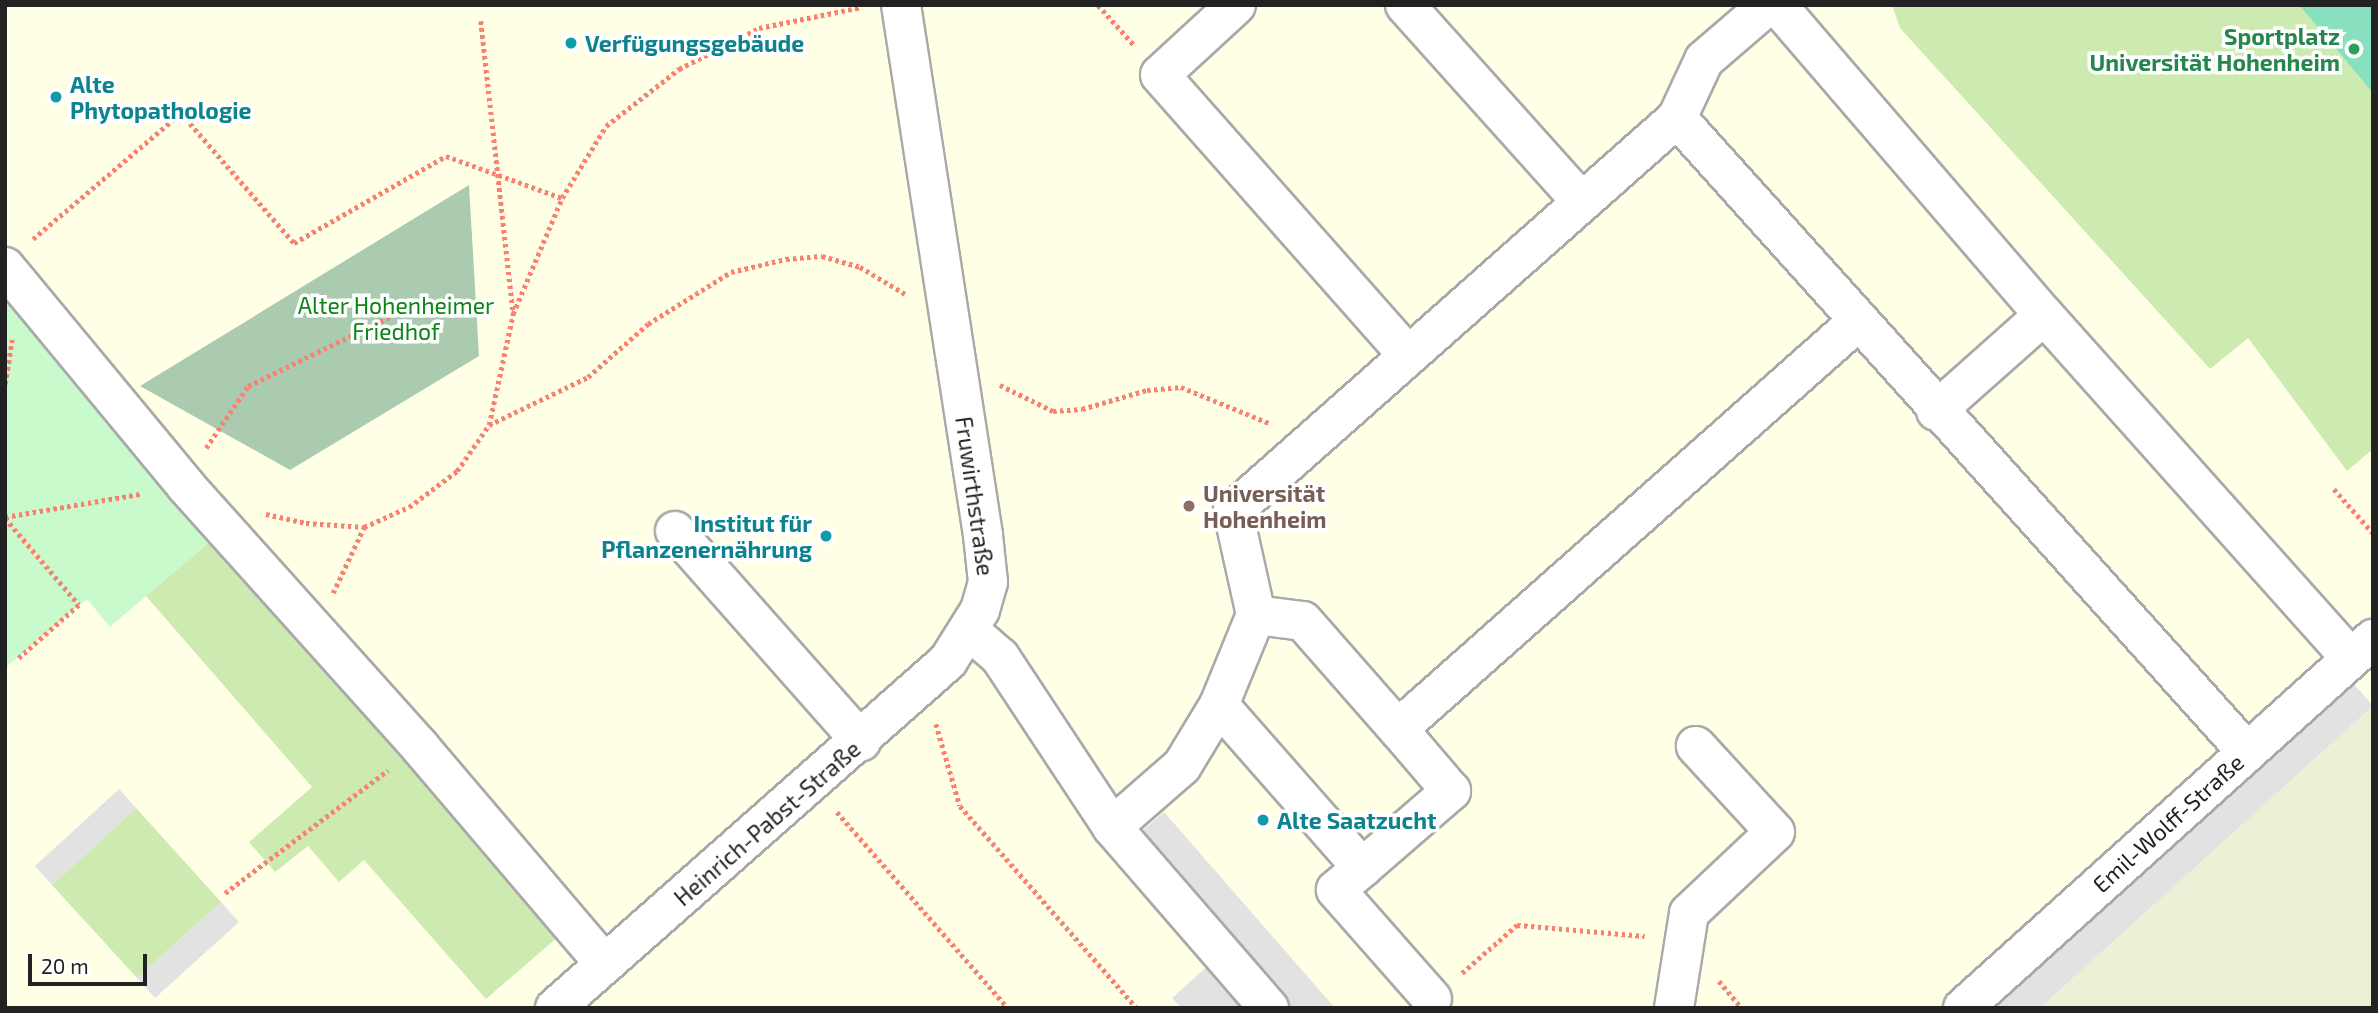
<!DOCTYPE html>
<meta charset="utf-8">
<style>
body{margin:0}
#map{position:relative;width:2378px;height:1013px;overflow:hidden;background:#f2efe9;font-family:"Exo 2",sans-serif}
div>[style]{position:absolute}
.education>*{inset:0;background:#ffffe5}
.farmland>*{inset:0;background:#eef0d5}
.grass>*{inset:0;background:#cdebb0}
.cemetery>*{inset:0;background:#aacbaf}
.park>*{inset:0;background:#c8facc}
.pitch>*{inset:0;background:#88e0be}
.parking>*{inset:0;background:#e2e2e2}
.path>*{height:4.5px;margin-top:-2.25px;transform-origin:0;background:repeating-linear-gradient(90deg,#fa8072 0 3.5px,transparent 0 7px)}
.roads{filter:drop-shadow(2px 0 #a9a9a9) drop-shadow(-2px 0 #a9a9a9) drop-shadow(0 2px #a9a9a9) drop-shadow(0 -2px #a9a9a9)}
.minor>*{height:38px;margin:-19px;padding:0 19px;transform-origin:19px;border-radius:19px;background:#fff}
.dots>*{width:19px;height:19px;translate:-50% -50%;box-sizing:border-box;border:4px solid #fff;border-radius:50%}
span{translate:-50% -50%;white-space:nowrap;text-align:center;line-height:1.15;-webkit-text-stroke:7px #fff;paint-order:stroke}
.leisure-label{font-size:23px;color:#27864d;font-weight:700}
.right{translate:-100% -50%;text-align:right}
.culture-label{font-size:23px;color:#0d838f;font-weight:700}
.left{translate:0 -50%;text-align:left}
.park-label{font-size:23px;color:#0c8416}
.education-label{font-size:23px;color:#785e54;font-weight:700}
.street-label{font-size:23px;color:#222}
.frame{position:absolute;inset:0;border:7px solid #222;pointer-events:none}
.scale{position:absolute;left:28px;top:954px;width:119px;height:32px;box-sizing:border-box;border:4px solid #222;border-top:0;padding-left:9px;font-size:21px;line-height:24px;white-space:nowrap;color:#222;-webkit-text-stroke:5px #fff;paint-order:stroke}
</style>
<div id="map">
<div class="education">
<div style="clip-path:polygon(5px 5px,2373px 5px,2373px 1008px,5px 1008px)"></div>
</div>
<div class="farmland">
<div style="clip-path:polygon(2373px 706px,2373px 1008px,2040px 1008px)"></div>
</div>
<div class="grass">
<div style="clip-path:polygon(1892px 5px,2299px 5px,2373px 93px,2373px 449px,2347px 471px,2248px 338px,2210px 369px,1900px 28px)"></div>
<div style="clip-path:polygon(221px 532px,566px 930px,486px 999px,364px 860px,339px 882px,308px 846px,275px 872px,249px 842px,312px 787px,146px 596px)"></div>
<div style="clip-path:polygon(136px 808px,221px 902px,137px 978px,52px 885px)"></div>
</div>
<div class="cemetery">
<div style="clip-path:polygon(469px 185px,479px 356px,290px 470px,140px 386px)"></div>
</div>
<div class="park">
<div style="clip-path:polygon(5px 290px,221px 532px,110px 627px,87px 599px,5px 668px)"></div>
</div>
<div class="pitch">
<div style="clip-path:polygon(2299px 5px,2373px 5px,2373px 93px)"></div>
</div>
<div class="parking">
<div style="clip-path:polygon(2340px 668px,2373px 706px,2040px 1008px,1965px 1008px)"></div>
<div style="clip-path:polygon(119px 789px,136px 808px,52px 885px,35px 866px)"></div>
<div style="clip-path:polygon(1164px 812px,1335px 1008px,1181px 1008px,1172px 998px,1221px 954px,1127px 844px)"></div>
<div style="clip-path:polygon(221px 902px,239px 922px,155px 998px,137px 978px)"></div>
</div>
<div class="path">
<div style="left:1098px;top:5px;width:54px;rotate:48deg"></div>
<div style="left:481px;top:21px;width:294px;rotate:83.7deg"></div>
<div style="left:33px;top:239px;width:194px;rotate:-40.4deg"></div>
<div style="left:181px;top:113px;width:172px;rotate:49deg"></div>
<div style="left:294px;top:243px;width:175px;rotate:-29.8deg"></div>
<div style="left:446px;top:156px;width:123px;rotate:19.9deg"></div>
<div style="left:5px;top:384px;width:45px;rotate:-81deg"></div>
<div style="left:1000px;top:385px;width:59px;rotate:26.1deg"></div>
<div style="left:1053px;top:411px;width:29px;rotate:-4deg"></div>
<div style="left:1082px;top:409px;width:68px;rotate:-16.3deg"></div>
<div style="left:1147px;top:390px;width:34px;rotate:-5deg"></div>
<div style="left:1181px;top:387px;width:97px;rotate:22.3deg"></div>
<div style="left:489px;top:425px;width:110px;rotate:-25.9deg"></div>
<div style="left:588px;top:377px;width:80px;rotate:-41.5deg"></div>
<div style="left:648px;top:324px;width:98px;rotate:-32.1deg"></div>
<div style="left:731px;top:272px;width:57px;rotate:-13.3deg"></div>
<div style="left:786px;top:259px;width:36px;rotate:-5deg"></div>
<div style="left:822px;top:256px;width:40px;rotate:16deg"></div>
<div style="left:860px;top:267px;width:55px;rotate:30.8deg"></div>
<div style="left:206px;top:448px;width:75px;rotate:-55.9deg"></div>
<div style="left:248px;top:386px;width:189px;rotate:-26deg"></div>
<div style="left:2334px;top:489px;width:59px;rotate:48.4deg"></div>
<div style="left:266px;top:514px;width:41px;rotate:12.7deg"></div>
<div style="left:306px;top:523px;width:58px;rotate:3.9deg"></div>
<div style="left:364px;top:527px;width:49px;rotate:-24deg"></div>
<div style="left:409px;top:507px;width:60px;rotate:-36.9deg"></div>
<div style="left:457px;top:471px;width:56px;rotate:-55.2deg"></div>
<div style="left:489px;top:425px;width:114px;rotate:-77.8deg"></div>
<div style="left:513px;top:314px;width:126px;rotate:-67.1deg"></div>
<div style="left:562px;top:198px;width:84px;rotate:-58.6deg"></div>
<div style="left:606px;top:126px;width:93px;rotate:-38deg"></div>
<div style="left:679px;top:69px;width:90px;rotate:-27.1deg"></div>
<div style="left:759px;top:28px;width:105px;rotate:-11.5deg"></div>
<div style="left:5px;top:517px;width:137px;rotate:-9.7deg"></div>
<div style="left:5px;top:518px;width:114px;rotate:49.6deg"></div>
<div style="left:79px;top:605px;width:83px;rotate:138.4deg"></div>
<div style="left:333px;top:593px;width:73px;rotate:-64.8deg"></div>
<div style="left:936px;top:724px;width:85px;rotate:73.7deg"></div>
<div style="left:960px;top:806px;width:269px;rotate:48.8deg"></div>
<div style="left:837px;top:812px;width:260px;rotate:48.9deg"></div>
<div style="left:225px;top:893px;width:204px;rotate:-37deg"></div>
<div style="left:1462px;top:973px;width:73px;rotate:-41.1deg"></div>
<div style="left:1517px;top:925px;width:128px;rotate:4.9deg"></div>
<div style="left:1719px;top:981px;width:35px;rotate:50deg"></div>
</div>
<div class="roads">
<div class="minor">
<div style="left:1236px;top:5px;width:103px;rotate:137.4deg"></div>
<div style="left:1160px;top:75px;width:371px;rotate:48.5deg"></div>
<div style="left:1405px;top:5px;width:263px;rotate:48.1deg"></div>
<div style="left:1777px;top:5px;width:409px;rotate:49.3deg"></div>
<div style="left:2044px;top:315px;width:460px;rotate:48.2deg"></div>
<div style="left:1677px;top:118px;width:64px;rotate:-65deg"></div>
<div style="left:1704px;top:60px;width:84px;rotate:-40.7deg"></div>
<div style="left:5px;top:267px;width:284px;rotate:50.4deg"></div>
<div style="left:186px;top:486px;width:351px;rotate:48.1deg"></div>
<div style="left:420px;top:747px;width:285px;rotate:49.6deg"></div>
<div style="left:1936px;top:411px;width:144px;rotate:-41.6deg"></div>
<div style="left:675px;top:531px;width:281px;rotate:48.5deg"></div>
<div style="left:1256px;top:615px;width:47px;rotate:7.3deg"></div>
<div style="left:1303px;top:621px;width:144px;rotate:48.7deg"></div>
<div style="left:1398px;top:729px;width:613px;rotate:-41.56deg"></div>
<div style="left:970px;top:631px;width:40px;rotate:41deg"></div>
<div style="left:1000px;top:657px;width:204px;rotate:56.6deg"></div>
<div style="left:1112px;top:827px;width:240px;rotate:49.1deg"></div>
<div style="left:1219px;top:705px;width:217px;rotate:48.7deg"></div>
<div style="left:1362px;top:868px;width:118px;rotate:-40.9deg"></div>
<div style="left:1451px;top:791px;width:82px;rotate:-130.5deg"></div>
<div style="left:1112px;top:827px;width:93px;rotate:-41.1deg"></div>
<div style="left:1182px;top:766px;width:71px;rotate:-58.8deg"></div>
<div style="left:1219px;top:705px;width:97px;rotate:-67.7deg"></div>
<div style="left:1256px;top:615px;width:107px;rotate:-102.5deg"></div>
<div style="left:1233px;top:511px;width:593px;rotate:-41.51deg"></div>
<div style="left:1677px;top:118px;width:853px;rotate:48.04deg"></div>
<div style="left:1362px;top:868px;width:34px;rotate:140deg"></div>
<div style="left:1336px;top:890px;width:145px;rotate:48.6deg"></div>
<div style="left:555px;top:1008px;width:524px;rotate:-41.44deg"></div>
<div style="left:948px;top:661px;width:60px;rotate:-57.9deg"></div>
<div style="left:980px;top:610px;width:29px;rotate:-74deg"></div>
<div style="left:988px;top:582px;width:47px;rotate:-96.1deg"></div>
<div style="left:983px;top:535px;width:536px;rotate:-98.79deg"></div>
<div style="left:1674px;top:1008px;width:96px;rotate:-81deg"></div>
<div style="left:1689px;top:913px;width:118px;rotate:-43.3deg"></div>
<div style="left:1775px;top:832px;width:117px;rotate:-132.6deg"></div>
<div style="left:1963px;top:1008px;width:552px;rotate:-41.99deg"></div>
</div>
</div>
<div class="dots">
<div style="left:571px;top:43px;background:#0f9aa8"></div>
<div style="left:2354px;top:49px;background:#2e9e5b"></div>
<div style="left:56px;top:97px;background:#0f9aa8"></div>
<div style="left:1189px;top:506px;background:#8d6e63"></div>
<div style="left:826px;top:536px;background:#0f9aa8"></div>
<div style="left:1263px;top:820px;background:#0f9aa8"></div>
</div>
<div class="leisure-label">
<span class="right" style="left:2340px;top:49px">Sportplatz<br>Universität Hohenheim</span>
</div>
<div class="culture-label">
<span class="left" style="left:585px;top:43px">Verfügungsgebäude</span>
<span class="left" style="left:70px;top:97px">Alte<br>Phytopathologie</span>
<span class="right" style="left:812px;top:536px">Institut für<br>Pflanzenernährung</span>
<span class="left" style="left:1277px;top:820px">Alte Saatzucht</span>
</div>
<div class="park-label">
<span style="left:396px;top:318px">Alter Hohenheimer<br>Friedhof</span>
</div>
<div class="education-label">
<span class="left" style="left:1203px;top:506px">Universität<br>Hohenheim</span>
</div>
<div class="street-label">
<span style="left:975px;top:496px;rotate:82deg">Fruwirthstraße</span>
<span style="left:767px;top:823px;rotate:-41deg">Heinrich-Pabst-Straße</span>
<span style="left:2168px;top:823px;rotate:-42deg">Emil-Wolff-Straße</span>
</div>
<div class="frame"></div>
<div class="scale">20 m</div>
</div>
